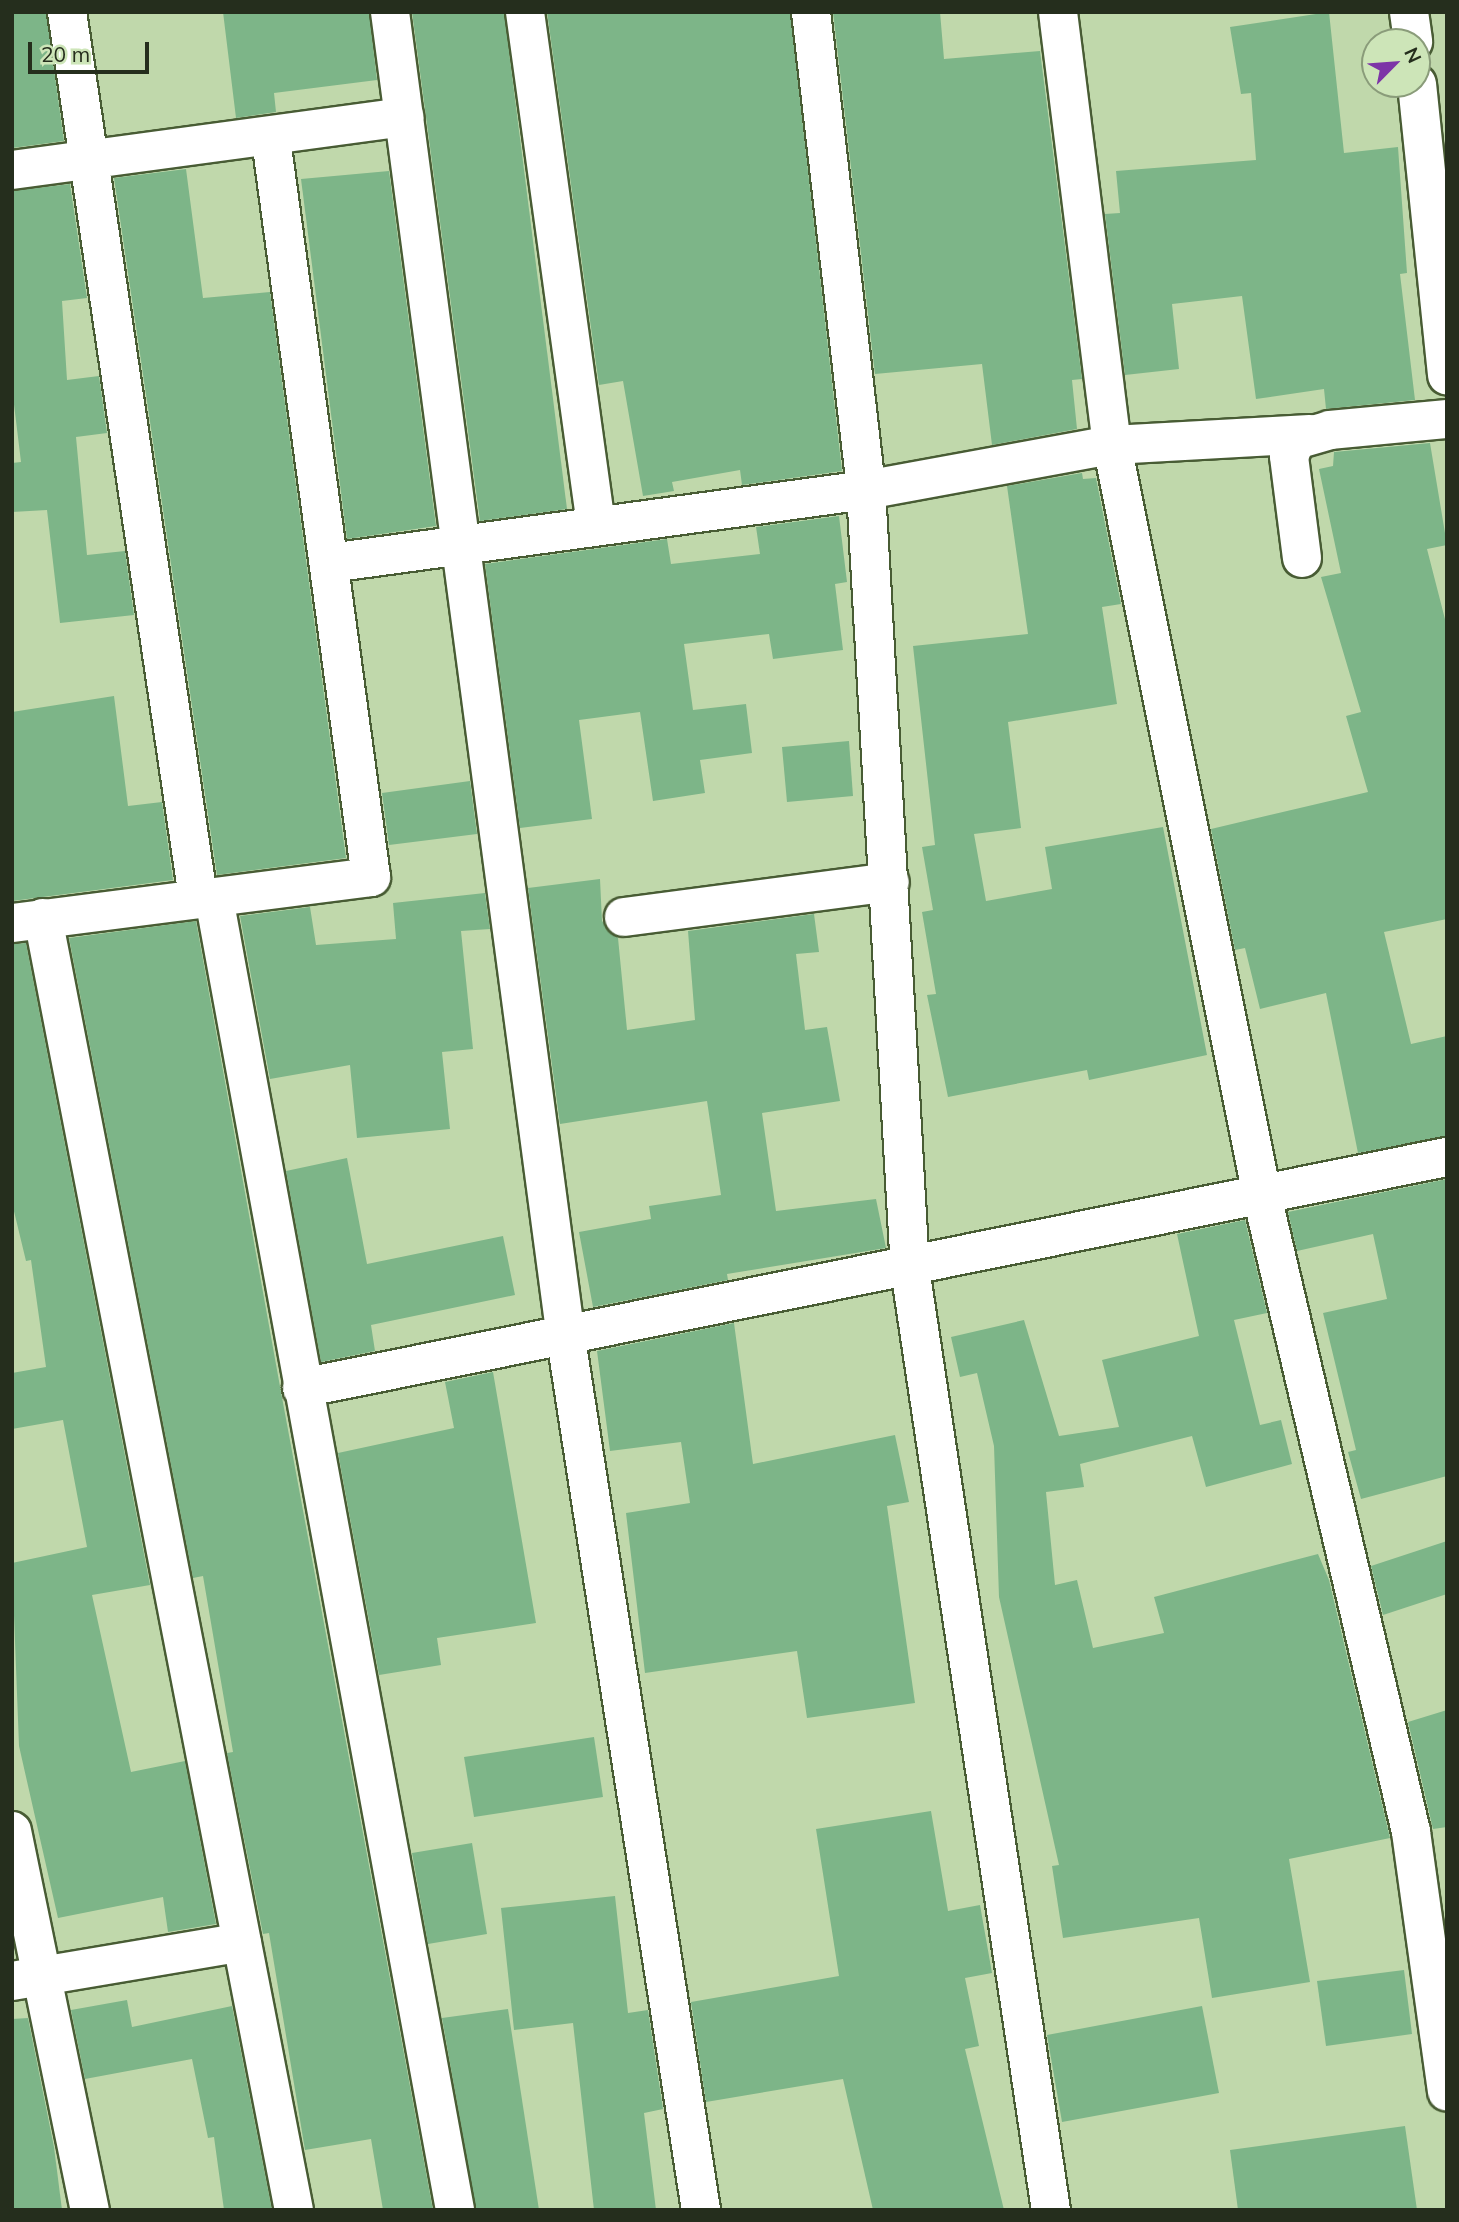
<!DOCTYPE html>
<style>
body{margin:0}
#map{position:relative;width:1459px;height:2222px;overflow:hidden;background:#c0d8ab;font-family:Mulish,sans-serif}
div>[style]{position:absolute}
.building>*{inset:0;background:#7db588}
.roads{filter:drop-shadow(2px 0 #485c34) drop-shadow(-2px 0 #485c34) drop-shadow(0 2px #485c34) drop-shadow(0 -2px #485c34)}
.minor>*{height:38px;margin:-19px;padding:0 19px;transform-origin:19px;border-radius:19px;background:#fff}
span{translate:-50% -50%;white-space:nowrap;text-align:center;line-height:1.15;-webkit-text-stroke:5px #cde5b8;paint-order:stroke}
.frame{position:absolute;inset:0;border:14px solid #252e1d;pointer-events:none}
.north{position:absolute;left:1361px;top:28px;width:70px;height:70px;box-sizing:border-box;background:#cde5b8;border:2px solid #8a9c7a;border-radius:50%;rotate:65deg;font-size:19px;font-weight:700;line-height:28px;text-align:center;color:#252e1d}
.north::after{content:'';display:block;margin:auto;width:24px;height:32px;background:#7d35a7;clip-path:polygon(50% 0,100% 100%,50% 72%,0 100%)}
.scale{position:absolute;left:28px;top:42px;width:121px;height:32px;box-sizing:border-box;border:4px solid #252e1d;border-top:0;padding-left:9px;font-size:21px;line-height:24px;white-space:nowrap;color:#252e1d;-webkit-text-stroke:5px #cde5b8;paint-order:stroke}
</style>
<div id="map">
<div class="building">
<div style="clip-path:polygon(12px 12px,46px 12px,64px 141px,12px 148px)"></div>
<div style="clip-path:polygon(223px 12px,369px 12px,377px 80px,274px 93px,276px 112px,236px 118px)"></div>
<div style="clip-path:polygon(412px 12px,504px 12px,567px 509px,480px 521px)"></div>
<div style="clip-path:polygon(547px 12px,790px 12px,842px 471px,742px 485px,740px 470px,672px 482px,674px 491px,643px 496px,623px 381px,599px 385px)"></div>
<div style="clip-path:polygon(833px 12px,940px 12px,944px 59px,1040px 51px,1082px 379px,1072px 380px,1077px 429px,992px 445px,982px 364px,875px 374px)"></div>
<div style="clip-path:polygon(1329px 12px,1344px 153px,1398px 147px,1407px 273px,1400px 274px,1415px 400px,1326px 409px,1324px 389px,1256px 399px,1242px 296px,1172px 304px,1179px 369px,1125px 375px,1105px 214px,1120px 213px,1116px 171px,1256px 160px,1251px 93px,1241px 94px,1230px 27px)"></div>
<div style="clip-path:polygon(186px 169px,203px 298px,270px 292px,346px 858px,217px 875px,114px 178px)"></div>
<div style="clip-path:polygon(389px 171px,436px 526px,347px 539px,301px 179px)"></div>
<div style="clip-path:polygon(70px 184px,87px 298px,62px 301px,67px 380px,99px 376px,107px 433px,76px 437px,87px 555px,125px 551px,134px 615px,60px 623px,47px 510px,12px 512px,12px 463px,21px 462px,12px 388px,12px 191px)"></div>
<div style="clip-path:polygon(1430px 443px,1447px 545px,1427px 549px,1447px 627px,1447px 919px,1384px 932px,1411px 1044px,1447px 1036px,1447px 1136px,1358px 1153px,1326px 993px,1260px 1009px,1245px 948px,1235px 950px,1211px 829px,1368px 792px,1346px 716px,1361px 712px,1321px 577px,1341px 573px,1319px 469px,1333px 466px,1334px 452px)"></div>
<div style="clip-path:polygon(1082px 473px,1083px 479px,1096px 478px,1121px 604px,1102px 607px,1117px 704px,1008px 722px,1021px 828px,974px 834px,986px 901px,1052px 889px,1045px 847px,1163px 827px,1207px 1055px,1089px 1080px,1087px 1070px,948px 1097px,927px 995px,936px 994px,922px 912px,933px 910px,922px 847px,935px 845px,913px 646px,1028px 634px,1007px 486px)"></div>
<div style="clip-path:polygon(839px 516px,847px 582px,835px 584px,843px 650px,773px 659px,769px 634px,684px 644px,693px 710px,746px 704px,752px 753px,700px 760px,705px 793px,653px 801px,640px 712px,579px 720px,592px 819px,520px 828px,485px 564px,667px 539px,671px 564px,760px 554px,756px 527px)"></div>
<div style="clip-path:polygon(114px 696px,128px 806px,162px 802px,173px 880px,12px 901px,12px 712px)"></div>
<div style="clip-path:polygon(849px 741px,853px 796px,787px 802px,782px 747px)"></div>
<div style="clip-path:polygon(470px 781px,477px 834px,389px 845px,382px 793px)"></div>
<div style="clip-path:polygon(600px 879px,602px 921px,618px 938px,627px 1030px,695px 1020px,688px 931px,814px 914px,819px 952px,796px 954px,805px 1030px,827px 1027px,840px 1101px,762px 1113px,776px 1211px,876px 1199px,886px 1248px,727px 1274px,728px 1280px,593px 1307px,579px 1232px,651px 1219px,649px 1206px,721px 1195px,707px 1101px,560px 1124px,528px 888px)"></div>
<div style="clip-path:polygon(485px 893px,490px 929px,461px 931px,473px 1049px,442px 1052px,450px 1129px,357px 1138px,350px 1065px,270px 1079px,240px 916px,310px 907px,316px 945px,396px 939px,393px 903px)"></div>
<div style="clip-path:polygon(196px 921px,281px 1392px,433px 2210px,383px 2210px,371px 2139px,305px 2150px,269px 1933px,263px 1934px,227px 1753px,233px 1752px,203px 1576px,193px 1578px,69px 938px)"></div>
<div style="clip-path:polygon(26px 943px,150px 1585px,92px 1595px,131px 1772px,185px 1761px,216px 1924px,168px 1932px,163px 1897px,58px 1918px,19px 1746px,12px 1563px,87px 1547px,63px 1420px,12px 1429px,12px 1373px,46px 1367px,31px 1260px,26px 1261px,12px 1203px,12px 944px)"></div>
<div style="clip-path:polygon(347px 1158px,367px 1264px,503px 1236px,515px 1295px,371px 1325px,375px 1351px,321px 1362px,286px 1171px)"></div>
<div style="clip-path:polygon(1447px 1179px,1447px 1476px,1361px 1499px,1348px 1452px,1356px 1450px,1323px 1313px,1387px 1299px,1373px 1234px,1297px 1251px,1288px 1212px)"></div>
<div style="clip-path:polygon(1245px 1220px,1267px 1313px,1234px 1320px,1260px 1425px,1281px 1420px,1292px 1464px,1206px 1487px,1192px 1436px,1080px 1464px,1084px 1487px,1046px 1492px,1055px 1585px,1077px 1580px,1093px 1648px,1164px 1633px,1154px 1597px,1318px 1554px,1329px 1580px,1390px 1838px,1289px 1859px,1310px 1982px,1212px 1998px,1199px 1918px,1063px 1938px,1052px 1866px,1059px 1865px,999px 1597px,994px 1446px,977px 1373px,960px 1377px,951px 1337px,1024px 1320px,1059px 1436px,1119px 1427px,1102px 1360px,1199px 1336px,1177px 1234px)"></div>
<div style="clip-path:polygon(734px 1323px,753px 1464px,895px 1435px,909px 1502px,887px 1506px,915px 1703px,807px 1718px,797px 1651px,645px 1673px,626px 1513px,690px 1503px,681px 1442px,610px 1451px,597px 1351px)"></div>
<div style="clip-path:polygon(493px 1372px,536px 1623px,437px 1638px,441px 1665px,379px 1675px,338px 1453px,454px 1428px,445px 1382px)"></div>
<div style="clip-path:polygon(1447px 1541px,1447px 1594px,1383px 1615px,1371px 1566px)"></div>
<div style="clip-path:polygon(1447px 1710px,1447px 1827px,1433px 1829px,1408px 1722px)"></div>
<div style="clip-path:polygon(594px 1737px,603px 1797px,474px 1817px,464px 1757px)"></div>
<div style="clip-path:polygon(931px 1811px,948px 1911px,980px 1905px,992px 1973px,965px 1978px,979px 2046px,965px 2049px,1004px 2210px,873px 2210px,843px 2079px,706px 2102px,691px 2002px,839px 1976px,816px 1829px)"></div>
<div style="clip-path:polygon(472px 1843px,487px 1934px,428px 1944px,412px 1853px)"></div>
<div style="clip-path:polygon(615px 1896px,628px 2013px,648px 2010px,663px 2109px,644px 2113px,656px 2210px,594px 2210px,573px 2023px,514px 2030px,501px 1908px)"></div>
<div style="clip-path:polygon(1404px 1970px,1412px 2034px,1326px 2046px,1317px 1981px)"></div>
<div style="clip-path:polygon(127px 2000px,132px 2027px,232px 2006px,272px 2210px,224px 2210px,214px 2137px,208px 2138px,192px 2059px,85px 2079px,71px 2010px)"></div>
<div style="clip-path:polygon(1202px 2006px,1219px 2093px,1062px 2122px,1047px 2035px)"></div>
<div style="clip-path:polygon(508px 2009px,539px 2210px,476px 2210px,442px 2018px)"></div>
<div style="clip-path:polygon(28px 2018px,54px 2147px,62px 2210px,12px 2210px,12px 2019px)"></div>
<div style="clip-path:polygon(1405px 2126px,1417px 2210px,1238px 2210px,1230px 2150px)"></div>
</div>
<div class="roads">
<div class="minor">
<div style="left:67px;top:12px;width:895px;rotate:81.58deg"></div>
<div style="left:390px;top:12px;width:1339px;rotate:82.44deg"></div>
<div style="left:566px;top:1339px;width:881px;rotate:81.19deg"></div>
<div style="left:525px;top:12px;width:518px;rotate:82.12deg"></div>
<div style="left:811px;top:12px;width:481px;rotate:83.4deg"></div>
<div style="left:866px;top:490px;width:780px;rotate:86.77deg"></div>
<div style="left:910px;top:1269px;width:952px;rotate:81.48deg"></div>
<div style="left:1058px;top:12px;width:436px;rotate:82.9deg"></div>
<div style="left:1112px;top:445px;width:766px;rotate:78.7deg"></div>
<div style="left:1262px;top:1196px;width:653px;rotate:76.81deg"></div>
<div style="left:1411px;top:1832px;width:262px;rotate:82.1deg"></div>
<div style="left:1409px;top:12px;width:30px;rotate:82deg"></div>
<div style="left:1417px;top:84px;width:293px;rotate:84.1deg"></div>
<div style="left:12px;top:170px;width:396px;rotate:-7.7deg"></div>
<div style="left:1302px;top:558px;width:103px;rotate:-97.3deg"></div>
<div style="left:1289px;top:456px;width:17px;rotate:-66deg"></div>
<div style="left:1296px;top:440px;width:35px;rotate:-16deg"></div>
<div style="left:1330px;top:430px;width:118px;rotate:-5.4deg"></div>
<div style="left:330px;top:563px;width:541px;rotate:-7.76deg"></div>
<div style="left:866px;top:490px;width:250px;rotate:-10.4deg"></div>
<div style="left:1112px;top:445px;width:198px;rotate:-3.2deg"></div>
<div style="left:214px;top:898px;width:1334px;rotate:79.59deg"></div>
<div style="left:624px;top:917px;width:268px;rotate:-7.5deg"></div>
<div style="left:43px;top:918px;width:1316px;rotate:79.01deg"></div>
<div style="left:12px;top:923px;width:362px;rotate:-7.3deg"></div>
<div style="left:371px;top:877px;width:745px;rotate:-97.72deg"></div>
<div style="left:302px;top:1388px;width:1168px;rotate:-11.41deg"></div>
<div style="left:12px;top:1831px;width:387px;rotate:78.4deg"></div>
<div style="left:12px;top:1981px;width:233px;rotate:-9.6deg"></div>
</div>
</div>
<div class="frame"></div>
<div class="north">N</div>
<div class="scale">20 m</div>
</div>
